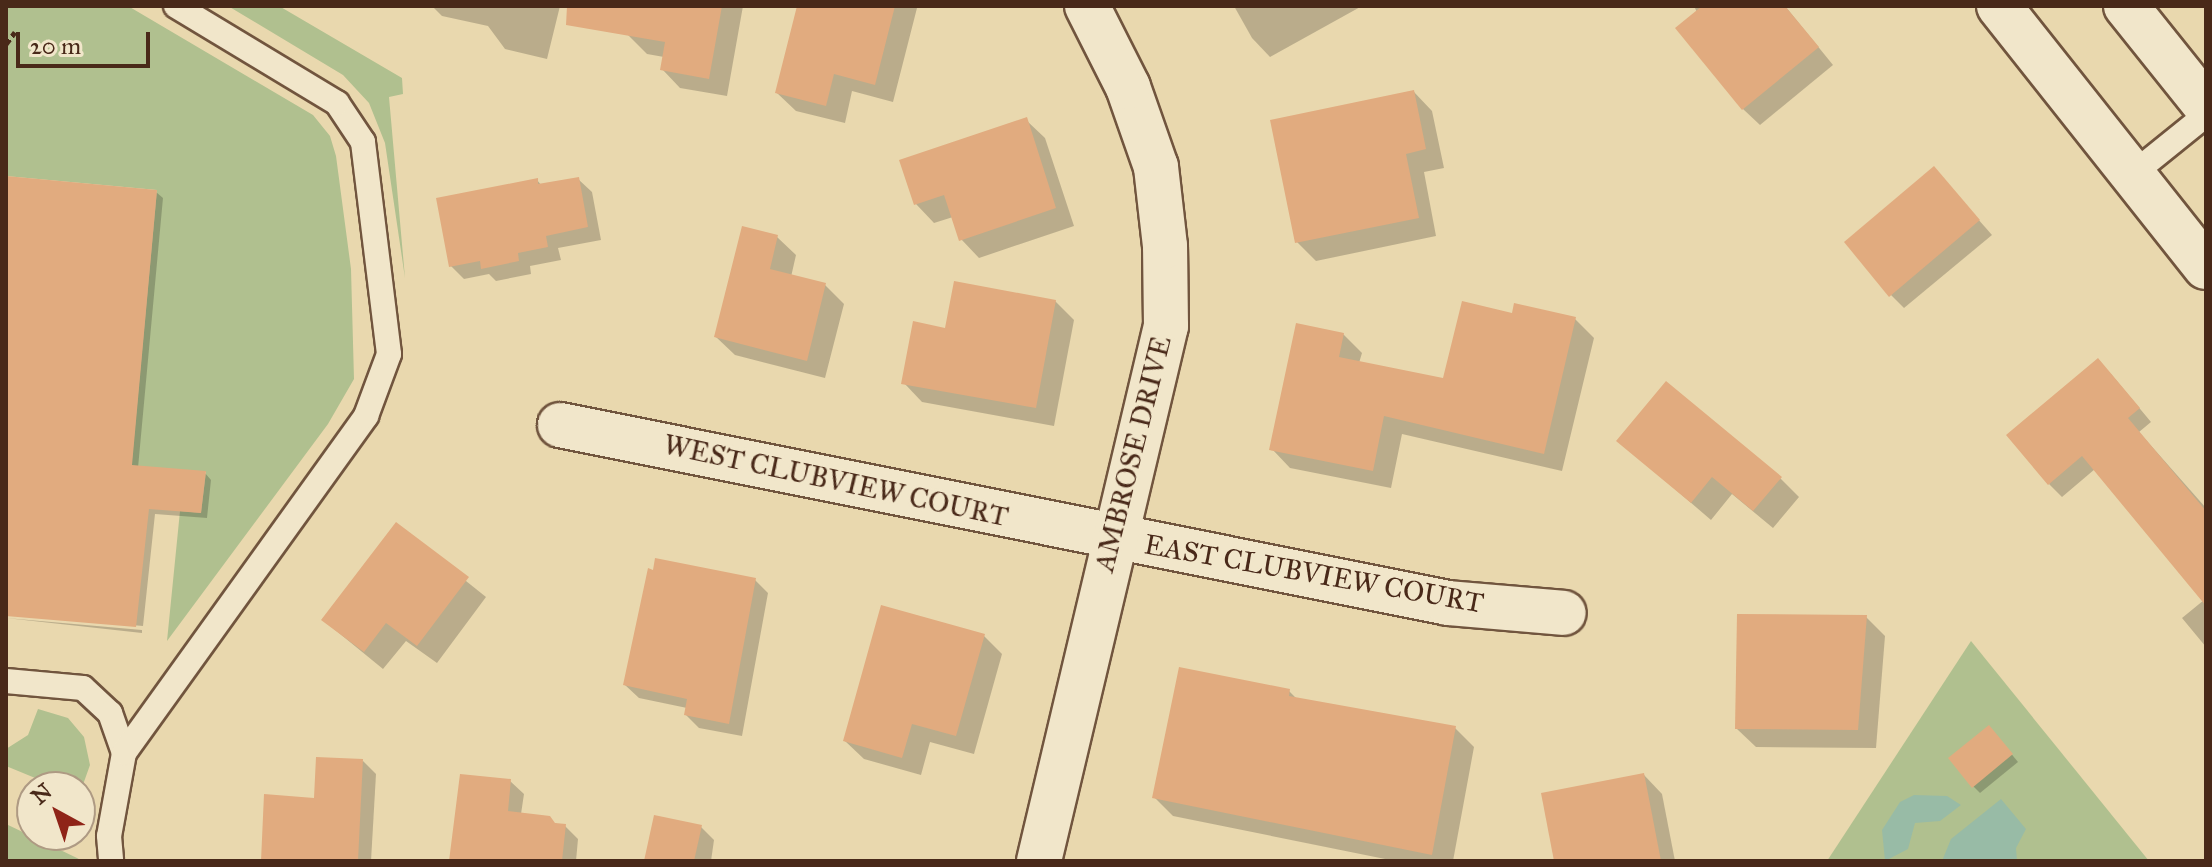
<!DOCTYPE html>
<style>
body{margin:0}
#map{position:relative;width:2212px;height:867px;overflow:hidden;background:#e9d8ae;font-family:"IM FELL Great Primer",serif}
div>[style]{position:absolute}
.green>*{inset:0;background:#b0c08f}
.water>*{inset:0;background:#98bba6}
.shadow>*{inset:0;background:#0003}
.building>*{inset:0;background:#e1ab7f}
.path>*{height:5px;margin-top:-2.5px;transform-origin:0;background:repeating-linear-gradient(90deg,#492919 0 6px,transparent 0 10px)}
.roads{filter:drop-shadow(2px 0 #71553e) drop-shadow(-2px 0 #71553e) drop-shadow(0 2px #71553e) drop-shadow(0 -2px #71553e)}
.service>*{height:24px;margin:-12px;padding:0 12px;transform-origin:12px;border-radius:12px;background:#f1e6ca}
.minor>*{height:44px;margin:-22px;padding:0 22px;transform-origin:22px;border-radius:22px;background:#f1e6ca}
.secondary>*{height:44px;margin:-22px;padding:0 22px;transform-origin:22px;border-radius:22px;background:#f1e6ca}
span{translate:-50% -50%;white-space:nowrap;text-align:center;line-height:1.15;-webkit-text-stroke:6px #f1e6ca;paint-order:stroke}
.street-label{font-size:28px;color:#492919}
.frame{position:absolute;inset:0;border:8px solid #492919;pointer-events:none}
.north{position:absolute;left:16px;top:771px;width:80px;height:80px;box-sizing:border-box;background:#f1e6ca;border:2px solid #ae9a83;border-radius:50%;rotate:320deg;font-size:22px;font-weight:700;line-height:32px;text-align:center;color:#492919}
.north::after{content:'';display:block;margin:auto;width:28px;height:36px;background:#8f2418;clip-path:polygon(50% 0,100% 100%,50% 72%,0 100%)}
.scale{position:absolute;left:16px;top:32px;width:134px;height:36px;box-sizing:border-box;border:4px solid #492919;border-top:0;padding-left:10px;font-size:24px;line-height:28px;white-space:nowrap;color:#492919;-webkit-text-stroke:6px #f1e6ca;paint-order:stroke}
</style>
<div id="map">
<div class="green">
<div style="clip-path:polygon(6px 6px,128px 6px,313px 115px,330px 136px,336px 156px,351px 269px,354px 379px,328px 424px,167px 641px,180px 511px,201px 513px,206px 472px,131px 470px,157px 190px,6px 176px)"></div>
<div style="clip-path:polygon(228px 6px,279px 6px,402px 78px,403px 94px,389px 97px,405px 278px,385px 143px,369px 103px,343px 75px)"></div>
<div style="clip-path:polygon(1971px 641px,2149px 861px,1827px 861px)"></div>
<div style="clip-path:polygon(38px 709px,68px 718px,84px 737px,90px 765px,80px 793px,80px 787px,57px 787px,6px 766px,6px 749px,28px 735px)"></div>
<div style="clip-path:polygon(6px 824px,77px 858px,82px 861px,6px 861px)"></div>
</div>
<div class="water">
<div style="clip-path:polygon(1914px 795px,1947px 796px,1961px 805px,1940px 821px,1915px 823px,1908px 849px,1885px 861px,1882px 830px,1900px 802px)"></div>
<div style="clip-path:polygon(2001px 799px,2026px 829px,2016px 848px,2017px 861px,1942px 861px,1951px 839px)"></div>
</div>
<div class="shadow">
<div style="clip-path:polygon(432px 6px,560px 6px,547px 59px,505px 49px,488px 26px,442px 16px)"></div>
<div style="clip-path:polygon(633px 6px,743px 6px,727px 96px,680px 88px,662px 69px,664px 57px,647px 54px,628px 35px)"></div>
<div style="clip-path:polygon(799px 6px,917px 8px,893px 102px,852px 91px,845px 123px,796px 111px,777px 93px)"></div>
<div style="clip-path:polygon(1234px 6px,1362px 6px,1270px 57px,1252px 38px)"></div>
<div style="clip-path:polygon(1694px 6px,1785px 6px,1833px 65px,1760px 125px,1743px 109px)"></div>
<div style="clip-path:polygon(1414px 92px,1432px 111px,1444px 168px,1424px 172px,1436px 236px,1316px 261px,1297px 242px)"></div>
<div style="clip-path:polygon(1026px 120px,1045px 138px,1074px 226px,979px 258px,961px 239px,953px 217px,934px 223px,916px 204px)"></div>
<div style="clip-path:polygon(1934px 169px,1992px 235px,1904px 308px,1891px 295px)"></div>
<div style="clip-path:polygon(6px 178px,156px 192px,163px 198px,138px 468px,205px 473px,211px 480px,207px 518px,155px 514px,143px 626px,6px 614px)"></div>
<div style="clip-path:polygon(578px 179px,592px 192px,601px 240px,558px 248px,561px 260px,530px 266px,531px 274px,496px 281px,489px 274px,464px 279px,451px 266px,537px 180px,542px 186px)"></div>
<div style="clip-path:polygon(777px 237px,796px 255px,791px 277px,825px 285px,844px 304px,825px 378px,735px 355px,716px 337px)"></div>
<div style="clip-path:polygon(1055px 301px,1074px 320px,1054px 426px,922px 402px,904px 383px,946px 330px)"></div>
<div style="clip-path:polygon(1513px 315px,1575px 319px,1594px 338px,1562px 471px,1402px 434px,1391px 488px,1290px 468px,1272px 449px,1343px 334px,1362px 353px,1359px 363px,1445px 380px)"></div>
<div style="clip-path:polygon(2111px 374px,2151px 422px,2139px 432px,2206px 508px,2206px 647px,2182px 618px,2204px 600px,2095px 469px,2062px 497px,2049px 484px)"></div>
<div style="clip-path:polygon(1619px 441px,1780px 478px,1799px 497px,1773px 528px,1732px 494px,1711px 520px)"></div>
<div style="clip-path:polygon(396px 525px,486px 597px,437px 663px,406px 641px,383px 669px,323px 620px)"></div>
<div style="clip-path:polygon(755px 580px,768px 593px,742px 736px,699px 728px,686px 715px,687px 708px,639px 698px,625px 685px)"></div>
<div style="clip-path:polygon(1866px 617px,1885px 636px,1876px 748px,1756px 747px,1737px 729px)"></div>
<div style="clip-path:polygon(6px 618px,142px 630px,142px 633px)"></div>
<div style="clip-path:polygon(984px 636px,1002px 654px,974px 754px,930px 742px,921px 775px,864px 759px,845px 741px)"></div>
<div style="clip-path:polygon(1289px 691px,1298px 700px,1455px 728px,1474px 747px,1453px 861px,1395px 861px,1173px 816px,1154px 797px)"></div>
<div style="clip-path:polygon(1995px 734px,2018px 762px,1980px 793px,1973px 786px)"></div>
<div style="clip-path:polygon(363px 761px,376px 774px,371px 861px,263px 861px,316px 800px)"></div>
<div style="clip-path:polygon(1644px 775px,1662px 794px,1675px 861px,1556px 861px)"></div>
<div style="clip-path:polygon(510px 781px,524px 794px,521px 814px,565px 826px,578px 839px,576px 861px,451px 861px)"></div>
<div style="clip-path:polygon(701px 827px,714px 840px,711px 861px,646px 861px)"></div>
</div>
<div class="building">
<div style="clip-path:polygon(567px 6px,722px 6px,709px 79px,660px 70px,665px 42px,566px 25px)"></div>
<div style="clip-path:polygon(797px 6px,895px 6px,875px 85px,834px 74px,826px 106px,775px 93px)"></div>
<div style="clip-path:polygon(1702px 6px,1785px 6px,1819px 47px,1742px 110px,1675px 28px)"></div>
<div style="clip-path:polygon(1414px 90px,1426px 149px,1406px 154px,1419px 218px,1295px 243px,1270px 120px)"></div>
<div style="clip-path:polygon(1027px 117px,1056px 208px,959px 241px,944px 195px,914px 205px,899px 160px)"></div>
<div style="clip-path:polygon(1934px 166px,1980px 220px,1889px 297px,1844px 242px)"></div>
<div style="clip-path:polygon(6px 176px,157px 190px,132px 465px,206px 471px,201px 513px,149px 509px,136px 627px,6px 616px)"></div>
<div style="clip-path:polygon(579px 177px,588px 227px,546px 236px,548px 247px,518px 253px,519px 261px,481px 269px,480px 261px,449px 267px,436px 198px,538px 178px,538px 184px)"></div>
<div style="clip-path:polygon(742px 226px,778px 235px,770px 269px,826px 283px,807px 361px,714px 337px)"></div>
<div style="clip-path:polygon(954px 281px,1056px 300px,1036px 408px,901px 384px,913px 321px,945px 328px)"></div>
<div style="clip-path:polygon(1462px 301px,1512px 313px,1514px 303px,1576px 317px,1544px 454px,1384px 416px,1373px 471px,1269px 450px,1296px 323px,1344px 333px,1339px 357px,1443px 378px)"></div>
<div style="clip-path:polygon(2098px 358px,2140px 408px,2128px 418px,2206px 511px,2206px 606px,2082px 456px,2048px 485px,2006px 435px)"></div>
<div style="clip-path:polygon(1666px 381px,1782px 477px,1753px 511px,1712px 477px,1691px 503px,1616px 441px)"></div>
<div style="clip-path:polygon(396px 522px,469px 577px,417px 646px,386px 623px,364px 652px,321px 620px)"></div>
<div style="clip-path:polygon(655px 558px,756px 578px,729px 724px,684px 715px,687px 699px,623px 685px,648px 568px,653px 570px)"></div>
<div style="clip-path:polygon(881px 605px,985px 634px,956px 736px,912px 724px,902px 758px,843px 741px)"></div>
<div style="clip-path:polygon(1737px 614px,1867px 615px,1858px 730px,1735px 729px)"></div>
<div style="clip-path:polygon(1179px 667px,1290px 689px,1289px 696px,1456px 726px,1432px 855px,1152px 798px)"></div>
<div style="clip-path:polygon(1989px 725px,2013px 754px,1972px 788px,1948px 758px)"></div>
<div style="clip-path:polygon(316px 757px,363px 759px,358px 861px,261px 861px,264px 794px,314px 798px)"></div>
<div style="clip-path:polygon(1644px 773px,1661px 861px,1554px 861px,1541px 793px)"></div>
<div style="clip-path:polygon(460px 774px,511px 779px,508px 811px,550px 816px,555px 823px,566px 824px,562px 861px,449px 861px)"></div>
<div style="clip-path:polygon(654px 815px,702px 825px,694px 861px,644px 861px)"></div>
</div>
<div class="path">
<div style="left:6px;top:44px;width:15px;rotate:-53deg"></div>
</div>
<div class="roads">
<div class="service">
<div style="left:2134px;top:173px;width:92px;rotate:-38.9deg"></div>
<div style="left:6px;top:681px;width:77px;rotate:5.2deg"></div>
<div style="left:83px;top:688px;width:37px;rotate:43deg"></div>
<div style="left:110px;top:713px;width:42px;rotate:70.7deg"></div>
<div style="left:124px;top:753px;width:84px;rotate:100.2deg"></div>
<div style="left:109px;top:836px;width:25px;rotate:85deg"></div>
<div style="left:124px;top:753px;width:415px;rotate:-54.3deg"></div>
<div style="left:366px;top:416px;width:66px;rotate:-69.6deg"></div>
<div style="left:389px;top:354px;width:214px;rotate:-97deg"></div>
<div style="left:363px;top:142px;width:47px;rotate:-123.7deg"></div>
<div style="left:337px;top:103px;width:188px;rotate:-148.9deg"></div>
</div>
<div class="minor">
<div style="left:560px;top:425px;width:906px;rotate:11.33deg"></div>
<div style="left:1448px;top:603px;width:116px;rotate:4.9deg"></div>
<div style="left:1039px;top:861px;width:550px;rotate:-76.65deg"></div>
<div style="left:1166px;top:326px;width:80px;rotate:-90.7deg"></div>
<div style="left:1165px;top:246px;width:80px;rotate:-96.5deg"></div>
<div style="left:1156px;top:167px;width:85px;rotate:-109.3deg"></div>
<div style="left:1128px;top:87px;width:91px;rotate:-116.8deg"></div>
</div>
<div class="secondary">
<div style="left:1999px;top:6px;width:333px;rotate:51.6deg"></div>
<div style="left:2126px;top:6px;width:128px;rotate:51.3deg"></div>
</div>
</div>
<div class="street-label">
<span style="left:1133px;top:454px;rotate:-76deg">AMBROSE DRIVE</span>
<span style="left:836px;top:481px;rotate:12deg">WEST CLUBVIEW COURT</span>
<span style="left:1314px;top:574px;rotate:10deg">EAST CLUBVIEW COURT</span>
</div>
<div class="frame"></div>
<div class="north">N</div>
<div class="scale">20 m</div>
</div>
